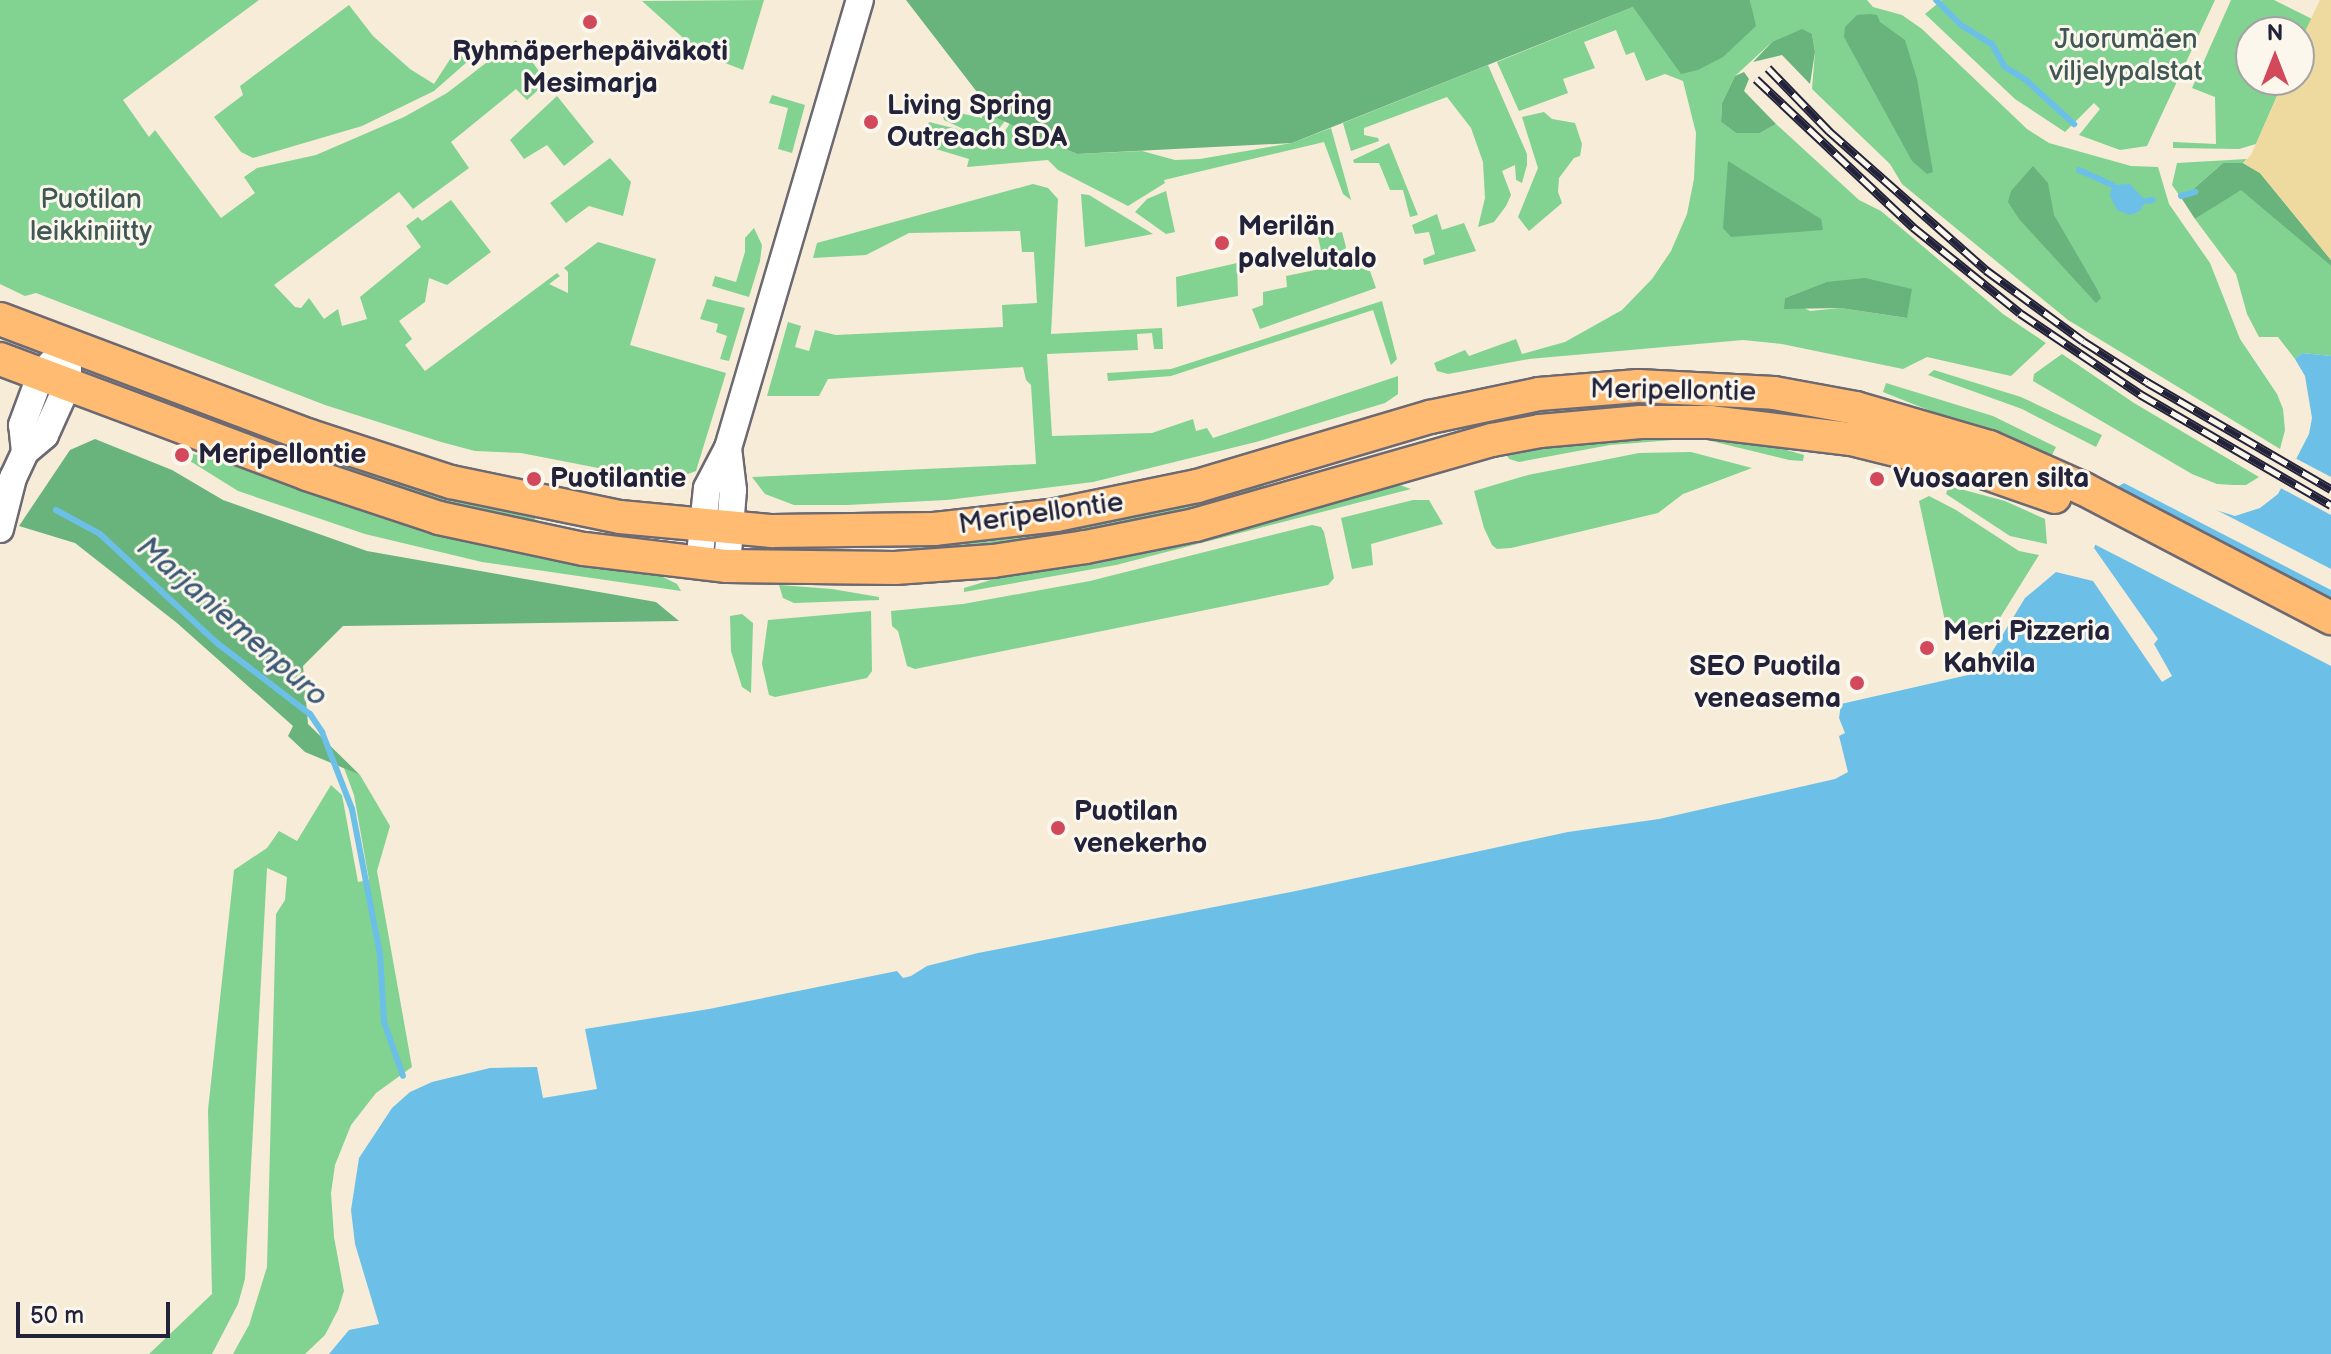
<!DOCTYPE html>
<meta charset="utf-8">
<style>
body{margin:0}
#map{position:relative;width:2331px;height:1354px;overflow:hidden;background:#f6ecd7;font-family:"Balsamiq Sans",sans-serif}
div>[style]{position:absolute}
.green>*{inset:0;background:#82d292}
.forest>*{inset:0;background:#69b47c}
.sand>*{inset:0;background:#eeda9e}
.water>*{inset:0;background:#6cc0e8}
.pier>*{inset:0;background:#f6ecd7}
.stream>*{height:6px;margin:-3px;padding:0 3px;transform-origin:3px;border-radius:3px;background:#6cc0e8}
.roads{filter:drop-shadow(2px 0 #6c6972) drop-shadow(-2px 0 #6c6972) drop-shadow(0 2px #6c6972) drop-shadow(0 -2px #6c6972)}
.tertiary>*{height:26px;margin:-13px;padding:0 13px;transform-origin:13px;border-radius:13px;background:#fff}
.primary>*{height:32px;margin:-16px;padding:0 16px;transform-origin:16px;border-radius:16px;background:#ffbb71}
.rail>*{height:9px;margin-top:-4.5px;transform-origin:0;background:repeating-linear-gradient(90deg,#fbf7ec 0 18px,#22223b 0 36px);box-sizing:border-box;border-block:2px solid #22223b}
.dots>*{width:22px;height:22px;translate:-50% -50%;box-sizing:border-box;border:4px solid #fbf7ec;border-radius:50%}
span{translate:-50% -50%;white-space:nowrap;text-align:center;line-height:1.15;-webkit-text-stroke:6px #fbf7ec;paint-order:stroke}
.park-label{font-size:28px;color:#3f5755}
.poi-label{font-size:28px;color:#22223b;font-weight:700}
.left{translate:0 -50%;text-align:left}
.right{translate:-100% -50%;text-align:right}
.street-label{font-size:28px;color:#22223b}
.water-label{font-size:30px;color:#3c5978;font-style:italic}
.north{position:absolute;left:2235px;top:16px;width:80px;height:80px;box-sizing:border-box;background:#fbf7ec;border:2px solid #a4a2a5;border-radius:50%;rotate:0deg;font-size:22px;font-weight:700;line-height:32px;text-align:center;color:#22223b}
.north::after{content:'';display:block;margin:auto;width:28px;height:36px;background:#d1495b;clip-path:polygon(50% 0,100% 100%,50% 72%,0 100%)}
.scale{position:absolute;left:16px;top:1302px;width:154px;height:36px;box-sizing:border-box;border:4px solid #22223b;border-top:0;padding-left:10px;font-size:24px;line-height:28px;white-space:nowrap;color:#22223b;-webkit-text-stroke:6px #fbf7ec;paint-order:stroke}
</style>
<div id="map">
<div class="green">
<div style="clip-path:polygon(0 0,259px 0,123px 100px,149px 137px,155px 130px,221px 218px,255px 193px,244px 177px,257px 168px,316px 155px,404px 117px,447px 93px,516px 40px,547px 82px,527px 100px,516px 89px,451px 142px,469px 168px,413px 209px,399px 192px,274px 285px,295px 307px,301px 308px,309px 298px,324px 319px,338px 309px,342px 326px,367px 319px,360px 297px,421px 247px,406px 226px,418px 217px,422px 221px,451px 200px,491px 252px,447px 285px,429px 278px,425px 302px,399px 321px,412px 339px,405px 345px,425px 371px,557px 273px,560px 276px,549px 284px,568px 293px,568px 272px,564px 268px,598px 242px,656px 259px,630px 345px,726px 373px,696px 471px,677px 478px,624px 473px,521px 453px,475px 451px,441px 442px,325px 405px,36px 293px,25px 296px,0 284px)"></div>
<div style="clip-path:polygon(764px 0,743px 70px,700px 53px,642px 1px)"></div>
<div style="clip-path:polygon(evenodd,1750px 0,1867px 0,1873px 7px,1902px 15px,1922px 29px,2027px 129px,2049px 143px,2131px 166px,2158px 167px,2169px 204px,2210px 263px,2240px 339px,2277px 394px,2283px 409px,2285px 430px,2280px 449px,2068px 320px,1902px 184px,1890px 164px,1812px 89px,1815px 52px,1812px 34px,1772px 42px,1735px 76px,1722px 103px,1721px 122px,1736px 133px,1760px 133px,1776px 124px,1859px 200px,1881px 211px,2003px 314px,2046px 343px,2011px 376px,1927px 357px,1903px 369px,1782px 344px,1743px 340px,1529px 359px,1448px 374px,1437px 371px,1434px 363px,1465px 350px,1469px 356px,1516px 339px,1522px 354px,1565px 342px,1622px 310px,1652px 279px,1671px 251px,1687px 214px,1694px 179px,1696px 133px,1683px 81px,1665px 74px,1646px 81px,1634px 52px,1626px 55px,1616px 30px,1584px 42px,1595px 68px,1563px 79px,1568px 93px,1519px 111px,1497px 62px,1633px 7px,1755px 27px,1750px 0,1826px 282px,1907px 318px,1840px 308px,1810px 311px,1785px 298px,1826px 282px)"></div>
<div style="clip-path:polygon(1942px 0,2215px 0,2147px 146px,2120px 150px,2079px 135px,2100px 109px,2094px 103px,2065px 132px,2015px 99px,1925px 14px)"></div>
<div style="clip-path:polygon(2231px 0,2274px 0,2312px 19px,2299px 44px,2299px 32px,2251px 32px,2251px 80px,2284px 80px,2256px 144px,2239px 149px,2173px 148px,2173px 142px,2216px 144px,2215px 97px,2192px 88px)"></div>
<div style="clip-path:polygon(349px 5px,373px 36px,410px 69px,434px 84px,456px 50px,467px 62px,434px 91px,362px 126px,253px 158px,241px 152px,214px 117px,243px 95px,240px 86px)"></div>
<div style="clip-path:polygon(1488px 65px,1527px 154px,1527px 165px,1522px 183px,1516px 180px,1515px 165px,1502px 171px,1511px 195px,1506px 206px,1494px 222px,1478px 227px,1485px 198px,1483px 162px,1471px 128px,1447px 97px,1364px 128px,1364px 135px,1378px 138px,1379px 141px,1351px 151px,1343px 123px)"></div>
<div style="clip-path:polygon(772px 95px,805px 105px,792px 153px,778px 149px,788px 108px,769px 103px)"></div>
<div style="clip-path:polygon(557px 96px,594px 142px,564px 166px,547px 145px,524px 159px,510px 140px)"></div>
<div style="clip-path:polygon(983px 100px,997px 118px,1005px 121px,989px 141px,944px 120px,942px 113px,946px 110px,982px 118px)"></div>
<div style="clip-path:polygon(1544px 112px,1552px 119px,1575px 123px,1582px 144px,1580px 156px,1574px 158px,1559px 178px,1558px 192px,1562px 203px,1529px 231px,1518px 217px,1538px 168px,1522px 117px)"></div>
<div style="clip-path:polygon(929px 122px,957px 129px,980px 146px,999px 141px,1010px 123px,1077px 154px,1142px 151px,1175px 160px,1200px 159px,1292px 143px,1331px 128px,1351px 200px,1343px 194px,1324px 142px,1164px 180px,1165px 183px,1128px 206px,1058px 170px,1048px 160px,967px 167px,969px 159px,916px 143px,919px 131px,926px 133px)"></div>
<div style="clip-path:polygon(1389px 143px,1418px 215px,1410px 217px,1403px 190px,1390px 190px,1379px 163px,1354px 163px,1353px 160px)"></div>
<div style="clip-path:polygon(610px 158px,631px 182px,623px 216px,589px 206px,566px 223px,550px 203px)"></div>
<div style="clip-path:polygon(2247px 159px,2243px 163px,2223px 163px,2182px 199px,2172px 185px,2177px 163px)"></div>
<div style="clip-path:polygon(1033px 184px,1048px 188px,1058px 199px,1051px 334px,1162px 328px,1163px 349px,1154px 349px,1152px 333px,1137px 334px,1138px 350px,1047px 354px,1052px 436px,1152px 433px,1193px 419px,1196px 431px,1207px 428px,1213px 438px,1398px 376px,1398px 394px,1385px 403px,1256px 442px,1093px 482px,947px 500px,847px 505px,794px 505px,765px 494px,752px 477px,1036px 464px,1031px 385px,1026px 380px,1023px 367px,828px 379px,819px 396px,767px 396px,788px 322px,801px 326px,795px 347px,809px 351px,815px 330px,836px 335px,1003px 327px,1002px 305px,1037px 303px,1034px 252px,1022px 252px,1020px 231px,909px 233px,866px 255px,813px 258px,817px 243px)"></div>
<div style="clip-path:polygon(2241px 189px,2331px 266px,2331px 356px,2302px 353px,2295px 359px,2278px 337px,2259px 337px,2247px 314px,2236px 274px,2195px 219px)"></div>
<div style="clip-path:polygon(1166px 191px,1175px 232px,1166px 234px,1135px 212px,1147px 199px)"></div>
<div style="clip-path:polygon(1081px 194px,1089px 195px,1153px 234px,1085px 247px)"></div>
<div style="clip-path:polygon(1437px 214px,1442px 230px,1464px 223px,1476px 251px,1424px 265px,1423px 259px,1435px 254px,1429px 232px,1415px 234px,1412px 225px)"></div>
<div style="clip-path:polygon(754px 228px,762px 245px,760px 261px,749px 297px,712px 286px,715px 276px,736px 282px,745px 252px,745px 238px)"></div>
<div style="clip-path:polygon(1342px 232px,1346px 247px,1340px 261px,1370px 271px,1376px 288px,1260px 329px,1252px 309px,1263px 305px,1263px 292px,1287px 287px,1286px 276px,1325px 268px,1318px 237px)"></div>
<div style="clip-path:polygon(1237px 263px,1238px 296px,1177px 307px,1176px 277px)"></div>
<div style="clip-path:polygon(707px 299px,745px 308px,729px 361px,720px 359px,727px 336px,716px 332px,718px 324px,700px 319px)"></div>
<div style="clip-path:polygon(1382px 301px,1397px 359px,1391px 365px,1373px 310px,1171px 376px,1108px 381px,1107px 373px,1171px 369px)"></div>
<div style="clip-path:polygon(2062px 354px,2134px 403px,2259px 477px,2246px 485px,2233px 485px,2217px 484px,2192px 474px,2033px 381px,2034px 374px)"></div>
<div style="clip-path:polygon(1934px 370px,2021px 397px,2102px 435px,2096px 447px,2022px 409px,1928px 375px)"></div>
<div style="clip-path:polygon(1886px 383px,1993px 416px,2056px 447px,2050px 459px,1883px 392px)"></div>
<div style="clip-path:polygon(1629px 397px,1838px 414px,1836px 423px,1587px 412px,1585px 406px)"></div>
<div style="clip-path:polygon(1675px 432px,1752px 440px,1804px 455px,1803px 461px,1789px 460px,1707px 440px,1685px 439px,1610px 445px,1519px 462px,1509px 459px,1505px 451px)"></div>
<div style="clip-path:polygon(241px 435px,301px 449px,461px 500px,536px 516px,535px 520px,453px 509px)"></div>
<div style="clip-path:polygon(1691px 452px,1752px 468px,1683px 494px,1658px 513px,1511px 548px,1497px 549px,1492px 545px,1484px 528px,1474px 491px,1528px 475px,1639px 453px)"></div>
<div style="clip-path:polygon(193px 454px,250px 468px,410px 525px,530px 554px,657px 574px,677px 584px,681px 591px,482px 562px,365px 534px,238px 491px,190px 461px)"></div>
<div style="clip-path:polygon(1263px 483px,1266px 489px,1253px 497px,1096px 535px,905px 556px,905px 551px)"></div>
<div style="clip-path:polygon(1394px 483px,1411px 489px,1116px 565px,964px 592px,964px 588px,1014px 573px,1083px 566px,1191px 543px)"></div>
<div style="clip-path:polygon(1949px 486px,2005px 501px,2045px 519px,2047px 544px,2010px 536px,1946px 494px)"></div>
<div style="clip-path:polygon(1929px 496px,1956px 510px,2019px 551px,2039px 555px,1993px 629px,1948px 635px,1919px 501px)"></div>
<div style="clip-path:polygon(1413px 500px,1429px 500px,1443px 524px,1371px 544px,1373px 565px,1352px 569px,1341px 518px)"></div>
<div style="clip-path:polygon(1312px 525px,1321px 527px,1324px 532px,1334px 578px,1328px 585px,915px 669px,907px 666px,898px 631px,892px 626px,891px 611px,963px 604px,1090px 581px)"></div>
<div style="clip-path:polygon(779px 585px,832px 589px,879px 597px,879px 600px,794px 603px,783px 598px)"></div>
<div style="clip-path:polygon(871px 611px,872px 671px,867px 678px,775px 697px,769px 695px,762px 664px,768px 620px)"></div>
<div style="clip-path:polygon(742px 614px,753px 623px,751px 693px,742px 687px,731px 651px,730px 616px)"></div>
<div style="clip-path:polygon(344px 768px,360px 775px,390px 826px,377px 871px,412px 1067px,376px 1093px,351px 1125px,335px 1165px,331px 1193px,334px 1237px,344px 1291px,338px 1310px,325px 1335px,305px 1354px,233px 1354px,249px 1325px,267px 1267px,276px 914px,285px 900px,287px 877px,267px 868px,245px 1279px,238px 1304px,212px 1354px,149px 1354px,212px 1294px,208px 1110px,234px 870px,267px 848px,279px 831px,297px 841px,331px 785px,342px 795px,358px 882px,369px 880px,354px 795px)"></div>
</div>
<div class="forest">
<div style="clip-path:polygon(906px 0,1750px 0,1756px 26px,1723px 57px,1698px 70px,1681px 74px,1633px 7px,1292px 143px,1077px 154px,997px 118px)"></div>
<div style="clip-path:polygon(1870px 14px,1877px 15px,1880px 22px,1905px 40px,1917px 79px,1933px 172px,1927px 174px,1912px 161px,1844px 37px,1845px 27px,1857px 15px)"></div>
<div style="clip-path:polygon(1802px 29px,1812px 34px,1815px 52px,1810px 84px,1782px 55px,1753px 62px,1772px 42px)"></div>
<div style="clip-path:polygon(1744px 72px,1749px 79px,1744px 91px,1776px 124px,1760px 133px,1736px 133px,1721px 122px,1722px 103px,1735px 76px)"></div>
<div style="clip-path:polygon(1728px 161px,1821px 219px,1823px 230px,1731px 237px,1723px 228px)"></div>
<div style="clip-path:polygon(2223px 163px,2243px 163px,2260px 173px,2331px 260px,2331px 266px,2241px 190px,2195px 219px,2182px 199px)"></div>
<div style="clip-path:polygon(2033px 166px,2048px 183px,2054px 215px,2097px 289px,2101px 298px,2096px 303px,2019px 219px,2008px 202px,2011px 191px)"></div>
<div style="clip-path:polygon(1865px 278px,1912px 289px,1907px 318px,1840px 308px,1784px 309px,1785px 298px,1826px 282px)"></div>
<div style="clip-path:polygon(95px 439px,172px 470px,223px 500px,367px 551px,656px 602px,679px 621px,343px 626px,303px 666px,308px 724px,360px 775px,305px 752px,288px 736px,293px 726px,177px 623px,75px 543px,19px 526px,70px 450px)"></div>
</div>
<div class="sand">
<div style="clip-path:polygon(2320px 0,2331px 0,2331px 260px,2260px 173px,2243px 163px,2251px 155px,2284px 80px,2299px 80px,2299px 44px)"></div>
</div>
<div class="water">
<div style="clip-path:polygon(2130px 184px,2146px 201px,2140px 211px,2130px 215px,2117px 210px,2110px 196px,2112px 185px)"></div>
<div style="clip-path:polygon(2302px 353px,2331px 356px,2331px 1354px,329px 1354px,349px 1330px,379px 1324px,355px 1244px,351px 1210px,359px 1158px,392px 1108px,410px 1092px,432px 1082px,490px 1068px,537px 1067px,543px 1098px,597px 1089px,585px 1029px,709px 1009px,897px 971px,903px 978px,911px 976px,927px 966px,978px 953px,1296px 891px,1568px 832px,1659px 819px,1835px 779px,1848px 772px,1839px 736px,1845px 733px,1839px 718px,1841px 704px,1990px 670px,1992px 652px,2025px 598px,2056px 572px,2093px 581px,2162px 682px,2172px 676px,2154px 644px,2158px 639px,2094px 548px,2117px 487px,2126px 482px,2235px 516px,2260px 508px,2278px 494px,2309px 434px,2312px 418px,2305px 376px,2295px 359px)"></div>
</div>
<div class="pier">
<div style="clip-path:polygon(2293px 457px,2331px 477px,2331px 515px,2277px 486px)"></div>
<div style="clip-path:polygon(2140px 475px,2203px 503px,2331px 569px,2331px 590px,2120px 481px)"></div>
<div style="clip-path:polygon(2112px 489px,2331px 603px,2331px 666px,2092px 543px)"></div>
</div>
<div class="stream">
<div style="left:1936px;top:0;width:35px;rotate:45deg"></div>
<div style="left:1961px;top:25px;width:36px;rotate:32deg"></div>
<div style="left:1992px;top:44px;width:26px;rotate:61deg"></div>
<div style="left:2005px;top:67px;width:26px;rotate:32deg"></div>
<div style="left:2027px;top:81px;width:64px;rotate:42.5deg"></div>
<div style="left:2079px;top:170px;width:36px;rotate:24deg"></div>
<div style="left:2181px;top:196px;width:15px;rotate:-16deg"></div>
<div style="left:2146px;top:201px;width:7px;rotate:-8deg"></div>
<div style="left:56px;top:510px;width:50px;rotate:28.6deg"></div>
<div style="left:100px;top:534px;width:160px;rotate:43deg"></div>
<div style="left:217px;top:643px;width:117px;rotate:37.4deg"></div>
<div style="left:310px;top:714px;width:22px;rotate:56deg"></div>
<div style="left:322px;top:732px;width:83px;rotate:68.7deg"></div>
<div style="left:352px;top:809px;width:148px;rotate:79.1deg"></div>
<div style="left:380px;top:954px;width:68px;rotate:86.6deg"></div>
<div style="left:384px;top:1022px;width:57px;rotate:70.6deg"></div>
</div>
<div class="roads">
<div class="tertiary">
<div style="left:25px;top:452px;width:27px;rotate:-96deg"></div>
<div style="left:22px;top:425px;width:54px;rotate:-69.6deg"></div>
<div style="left:41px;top:374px;width:16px;rotate:-47deg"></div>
<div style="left:0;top:529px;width:53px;rotate:-75.7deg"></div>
<div style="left:13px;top:478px;width:29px;rotate:-65deg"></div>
<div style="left:25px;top:452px;width:26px;rotate:-40deg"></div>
<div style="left:45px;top:435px;width:56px;rotate:-65.7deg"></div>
<div style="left:68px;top:384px;width:39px;rotate:-90deg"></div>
<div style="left:699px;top:564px;width:76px;rotate:-84deg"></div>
<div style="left:707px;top:488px;width:45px;rotate:-62.3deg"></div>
<div style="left:728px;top:448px;width:467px;rotate:-73.6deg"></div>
<div style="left:727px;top:566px;width:76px;rotate:-85.5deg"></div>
<div style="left:733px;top:490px;width:42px;rotate:-96.8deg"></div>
</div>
<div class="primary">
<div style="left:0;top:319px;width:331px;rotate:20.7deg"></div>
<div style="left:310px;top:436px;width:148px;rotate:18.1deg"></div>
<div style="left:451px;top:482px;width:173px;rotate:11.7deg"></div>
<div style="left:620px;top:517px;width:153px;rotate:5.3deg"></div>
<div style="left:772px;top:531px;width:162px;rotate:-0.7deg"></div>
<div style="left:934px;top:529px;width:123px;rotate:-6.5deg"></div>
<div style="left:1056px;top:515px;width:144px;rotate:-11.6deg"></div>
<div style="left:1197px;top:486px;width:243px;rotate:-16.5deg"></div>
<div style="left:1430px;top:417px;width:111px;rotate:-11.9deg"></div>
<div style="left:1539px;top:394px;width:99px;rotate:-4.6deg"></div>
<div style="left:1638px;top:386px;width:136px;rotate:2.9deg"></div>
<div style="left:1774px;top:393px;width:83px;rotate:10.4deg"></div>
<div style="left:1856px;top:408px;width:139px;rotate:16.3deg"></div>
<div style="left:1989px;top:447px;width:104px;rotate:23.9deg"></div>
<div style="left:2084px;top:489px;width:279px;rotate:27.6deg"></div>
<div style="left:0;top:359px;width:328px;rotate:20.5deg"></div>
<div style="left:307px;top:474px;width:139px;rotate:18.4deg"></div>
<div style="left:439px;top:518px;width:148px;rotate:12.1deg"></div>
<div style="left:584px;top:549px;width:144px;rotate:6.8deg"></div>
<div style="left:727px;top:566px;width:168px;rotate:0.7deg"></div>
<div style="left:895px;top:568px;width:98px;rotate:-4.1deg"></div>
<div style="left:993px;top:561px;width:94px;rotate:-8.6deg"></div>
<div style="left:1086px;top:547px;width:111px;rotate:-11.4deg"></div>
<div style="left:1195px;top:525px;width:309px;rotate:-16deg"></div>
<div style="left:1492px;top:440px;width:49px;rotate:-10.6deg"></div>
<div style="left:1540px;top:431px;width:101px;rotate:-5.1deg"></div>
<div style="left:1641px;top:422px;width:69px"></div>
<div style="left:1710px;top:422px;width:142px;rotate:6.9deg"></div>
<div style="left:1851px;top:439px;width:133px;rotate:13.9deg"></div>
<div style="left:1980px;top:471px;width:79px;rotate:19.1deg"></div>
</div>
</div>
<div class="rail">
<div style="left:1768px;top:68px;width:88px;rotate:45.9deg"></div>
<div style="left:1829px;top:131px;width:210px;rotate:41.5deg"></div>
<div style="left:1986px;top:270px;width:120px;rotate:36.2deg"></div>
<div style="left:2083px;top:341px;width:76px;rotate:32.6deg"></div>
<div style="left:2147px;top:382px;width:213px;rotate:30.2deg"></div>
<div style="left:1756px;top:79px;width:216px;rotate:43.3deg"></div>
<div style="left:1913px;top:227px;width:137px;rotate:38.8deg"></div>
<div style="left:2020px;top:313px;width:145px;rotate:34deg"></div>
<div style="left:2140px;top:394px;width:221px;rotate:30.2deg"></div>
</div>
<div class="dots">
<div style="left:590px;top:22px;background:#d1495b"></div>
<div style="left:871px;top:122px;background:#d1495b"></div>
<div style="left:1222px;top:243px;background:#d1495b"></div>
<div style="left:182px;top:455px;background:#d1495b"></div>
<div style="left:534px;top:479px;background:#d1495b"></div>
<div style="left:1877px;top:479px;background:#d1495b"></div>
<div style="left:1927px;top:648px;background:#d1495b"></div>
<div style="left:1857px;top:683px;background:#d1495b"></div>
<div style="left:1058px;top:828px;background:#d1495b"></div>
</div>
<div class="park-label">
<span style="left:2126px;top:56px">Juorumäen<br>viljelypalstat</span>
<span style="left:91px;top:216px">Puotilan<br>leikkiniitty</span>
</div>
<div class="poi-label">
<span style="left:590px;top:68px">Ryhmäperhepäiväkoti<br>Mesimarja</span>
<span class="left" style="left:887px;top:122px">Living Spring<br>Outreach SDA</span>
<span class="left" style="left:1238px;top:243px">Merilän<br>palvelutalo</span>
<span class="left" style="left:198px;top:455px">Meripellontie</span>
<span class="left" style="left:550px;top:479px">Puotilantie</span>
<span class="left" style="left:1893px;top:479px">Vuosaaren silta</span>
<span class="left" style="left:1943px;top:648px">Meri Pizzeria<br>Kahvila</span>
<span class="right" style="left:1841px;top:683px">SEO Puotila<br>veneasema</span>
<span class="left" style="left:1074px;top:828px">Puotilan<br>venekerho</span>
</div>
<div class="street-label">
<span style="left:1673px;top:391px;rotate:1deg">Meripellontie</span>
<span style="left:1041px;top:514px;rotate:-8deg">Meripellontie</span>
</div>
<div class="water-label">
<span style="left:232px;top:622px;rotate:41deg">Marjaniemenpuro</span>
</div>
<div class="north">N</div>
<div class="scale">50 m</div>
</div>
